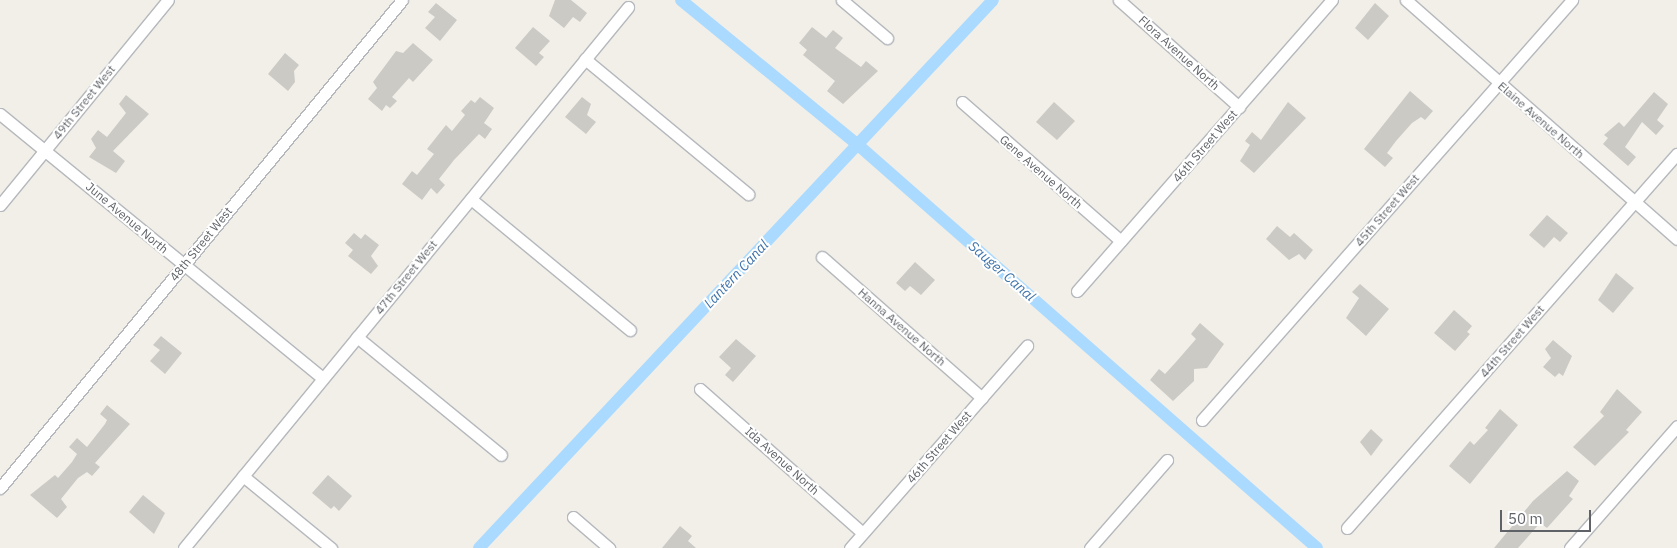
<!DOCTYPE html>
<style>
body{margin:0}
#map{position:relative;width:1677px;height:548px;overflow:hidden;background:#f1efe8;font-family:"IBM Plex Sans",sans-serif}
div>[style]{position:absolute}
.canal>*{height:12px;margin:-6px;padding:0 6px;transform-origin:6px;border-radius:6px;background:#aadaff}
.building>*{inset:0;background:#cccac5}
.roads{filter:drop-shadow(1px 0 #b5b8bc) drop-shadow(-1px 0 #b5b8bc) drop-shadow(0 1px #b5b8bc) drop-shadow(0 -1px #b5b8bc)}
.minor>*{height:11px;margin:-5.5px;padding:0 5.5px;transform-origin:5.5px;border-radius:5.5px;background:#fff}
span{translate:-50% -50%;white-space:nowrap;text-align:center;line-height:1.15;-webkit-text-stroke:4px #fff;paint-order:stroke}
.street-label{font-size:12px;color:#5f6368}
.water-label{font-size:14px;color:#4174aa;font-style:italic}
.scale{position:absolute;left:1500px;top:510px;width:91px;height:22px;box-sizing:border-box;border:2px solid #5f6368;border-top:0;padding-left:6px;font-size:15px;line-height:18px;white-space:nowrap;color:#5f6368;-webkit-text-stroke:4px #fff;paint-order:stroke}
</style>
<div id="map">
<div class="canal">
<div style="left:681px;top:0;width:227px;rotate:39.3deg"></div>
<div style="left:857px;top:144px;width:612px;rotate:41.29deg"></div>
<div style="left:479px;top:548px;width:751px;rotate:-46.83deg"></div>
</div>
<div class="building">
<div style="clip-path:polygon(555px 0,571px 0,587px 13px,580px 22px,573px 17px,564px 28px,549px 16px)"></div>
<div style="clip-path:polygon(436px 3px,457px 20px,440px 41px,425px 28px,435px 17px,428px 12px)"></div>
<div style="clip-path:polygon(1375px 3px,1389px 16px,1368px 40px,1355px 28px)"></div>
<div style="clip-path:polygon(533px 27px,550px 41px,539px 53px,544px 57px,536px 66px,515px 48px)"></div>
<div style="clip-path:polygon(812px 27px,826px 38px,833px 30px,843px 38px,835px 48px,861px 67px,866px 61px,878px 71px,843px 104px,827px 91px,835px 81px,803px 55px,807px 50px,799px 43px)"></div>
<div style="clip-path:polygon(413px 43px,433px 60px,413px 82px,409px 78px,392px 97px,397px 101px,390px 108px,386px 105px,382px 111px,368px 99px,377px 88px,373px 82px,396px 51px,403px 53px)"></div>
<div style="clip-path:polygon(285px 53px,299px 65px,294px 71px,295px 82px,288px 91px,268px 74px)"></div>
<div style="clip-path:polygon(1410px 91px,1433px 111px,1425px 120px,1421px 117px,1412px 123px,1396px 141px,1387px 153px,1393px 158px,1385px 167px,1364px 149px)"></div>
<div style="clip-path:polygon(1654px 92px,1668px 104px,1657px 120px,1664px 126px,1656px 135px,1642px 122px,1625px 147px,1636px 157px,1628px 166px,1603px 144px,1608px 138px,1604px 135px,1619px 122px,1624px 127px)"></div>
<div style="clip-path:polygon(126px 95px,149px 114px,113px 151px,125px 161px,116px 173px,89px 157px,96px 148px,91px 139px,98px 130px,107px 137px,126px 113px,119px 104px)"></div>
<div style="clip-path:polygon(480px 97px,494px 108px,484px 123px,492px 129px,485px 139px,479px 134px,454px 160px,439px 179px,445px 185px,437px 194px,431px 188px,422px 200px,402px 184px,412px 171px,417px 175px,434px 154px,427px 149px,446px 125px,452px 131px,465px 115px,461px 111px,471px 100px,475px 103px)"></div>
<div style="clip-path:polygon(582px 97px,591px 104px,587px 115px,596px 122px,586px 134px,565px 117px)"></div>
<div style="clip-path:polygon(1054px 102px,1075px 121px,1057px 140px,1036px 122px)"></div>
<div style="clip-path:polygon(1288px 102px,1306px 118px,1254px 173px,1240px 161px,1250px 145px,1245px 141px,1252px 132px,1261px 140px)"></div>
<div style="clip-path:polygon(1547px 215px,1568px 233px,1560px 242px,1554px 237px,1544px 248px,1529px 235px)"></div>
<div style="clip-path:polygon(1277px 226px,1290px 237px,1294px 233px,1313px 250px,1305px 260px,1299px 254px,1289px 260px,1266px 239px)"></div>
<div style="clip-path:polygon(354px 233px,361px 239px,365px 234px,379px 245px,371px 256px,378px 266px,371px 274px,348px 256px,353px 250px,345px 243px)"></div>
<div style="clip-path:polygon(915px 262px,935px 280px,921px 295px,910px 286px,905px 291px,896px 283px)"></div>
<div style="clip-path:polygon(1616px 273px,1634px 288px,1613px 313px,1598px 300px)"></div>
<div style="clip-path:polygon(1360px 284px,1389px 309px,1366px 336px,1346px 318px,1359px 298px,1352px 292px)"></div>
<div style="clip-path:polygon(1454px 310px,1472px 326px,1467px 332px,1470px 334px,1455px 351px,1434px 333px)"></div>
<div style="clip-path:polygon(1200px 323px,1224px 344px,1207px 368px,1194px 369px,1194px 381px,1173px 401px,1150px 380px,1159px 369px,1165px 374px,1176px 362px,1196px 339px,1191px 334px)"></div>
<div style="clip-path:polygon(161px 336px,182px 353px,165px 374px,150px 361px,160px 350px,153px 345px)"></div>
<div style="clip-path:polygon(736px 339px,756px 356px,733px 382px,725px 375px,731px 368px,719px 357px)"></div>
<div style="clip-path:polygon(1553px 340px,1572px 356px,1563px 376px,1559px 373px,1555px 377px,1543px 367px,1551px 358px,1545px 349px)"></div>
<div style="clip-path:polygon(1617px 389px,1642px 412px,1626px 430px,1629px 432px,1595px 466px,1573px 447px,1604px 416px,1600px 412px)"></div>
<div style="clip-path:polygon(107px 405px,130px 424px,95px 463px,100px 467px,92px 476px,87px 472px,78px 478px,61px 499px,67px 507px,57px 518px,30px 495px,55px 475px,58px 478px,72px 462px,77px 454px,69px 447px,77px 438px,87px 447px,105px 424px,107px 420px,100px 414px)"></div>
<div style="clip-path:polygon(1500px 409px,1518px 425px,1470px 484px,1449px 466px,1470px 441px,1474px 445px,1488px 430px,1485px 428px)"></div>
<div style="clip-path:polygon(1371px 429px,1383px 440px,1371px 456px,1360px 442px)"></div>
<div style="clip-path:polygon(1567px 471px,1579px 481px,1569px 496px,1573px 499px,1547px 528px,1540px 523px,1518px 548px,1494px 548px,1533px 501px)"></div>
<div style="clip-path:polygon(328px 475px,352px 496px,339px 511px,334px 506px,331px 509px,312px 493px)"></div>
<div style="clip-path:polygon(143px 495px,165px 513px,154px 534px,129px 512px)"></div>
<div style="clip-path:polygon(680px 526px,692px 536px,688px 541px,696px 548px,662px 548px)"></div>
</div>
<div class="roads">
<div class="minor">
<div style="left:842px;top:0;width:59px;rotate:40.2deg"></div>
<div style="left:1119px;top:0;width:161px;rotate:41.7deg"></div>
<div style="left:1406px;top:0;width:361px;rotate:41.4deg"></div>
<div style="left:585px;top:59px;width:212px;rotate:39.6deg"></div>
<div style="left:962px;top:102px;width:211px;rotate:41.2deg"></div>
<div style="left:0;top:114px;width:417px;rotate:39.3deg"></div>
<div style="left:471px;top:199px;width:206px;rotate:39.5deg"></div>
<div style="left:0;top:205px;width:265px;rotate:-50.7deg"></div>
<div style="left:822px;top:257px;width:213px;rotate:41.4deg"></div>
<div style="left:1077px;top:291px;width:387px;rotate:-48.8deg"></div>
<div style="left:357px;top:337px;width:186px;rotate:39.3deg"></div>
<div style="left:700px;top:389px;width:217px;rotate:41.5deg"></div>
<div style="left:1202px;top:420px;width:560px;rotate:-48.62deg"></div>
<div style="left:243px;top:476px;width:114px;rotate:39.3deg"></div>
<div style="left:0;top:488px;width:632px;rotate:-50.52deg"></div>
<div style="left:573px;top:517px;width:48px;rotate:40.7deg"></div>
<div style="left:1347px;top:528px;width:499px;rotate:-48.6deg"></div>
<div style="left:184px;top:548px;width:700px;rotate:-50.62deg"></div>
<div style="left:850px;top:548px;width:269px;rotate:-48.8deg"></div>
<div style="left:1090px;top:548px;width:117px;rotate:-48.8deg"></div>
<div style="left:1570px;top:548px;width:162px;rotate:-48.7deg"></div>
</div>
</div>
<div class="street-label">
<span style="left:1179px;top:53px;rotate:42deg">Flora Avenue North</span>
<span style="left:84px;top:102px;rotate:-51deg">49th Street West</span>
<span style="left:1541px;top:120px;rotate:41deg">Elaine Avenue North</span>
<span style="left:1205px;top:146px;rotate:-49deg">46th Street West</span>
<span style="left:1041px;top:172px;rotate:41deg">Gene Avenue North</span>
<span style="left:1387px;top:210px;rotate:-49deg">45th Street West</span>
<span style="left:127px;top:218px;rotate:40deg">June Avenue North</span>
<span style="left:201px;top:244px;rotate:-51deg">48th Street West</span>
<span style="left:406px;top:277px;rotate:-51deg">47th Street West</span>
<span style="left:902px;top:327px;rotate:41deg">Hanna Avenue North</span>
<span style="left:1512px;top:341px;rotate:-49deg">44th Street West</span>
<span style="left:939px;top:447px;rotate:-49deg">46th Street West</span>
<span style="left:782px;top:461px;rotate:42deg">Ida Avenue North</span>
</div>
<div class="water-label">
<span style="left:1002px;top:271px;rotate:41deg">Sauger Canal</span>
<span style="left:736px;top:274px;rotate:-47deg">Lantern Canal</span>
</div>
<div class="scale">50 m</div>
</div>
